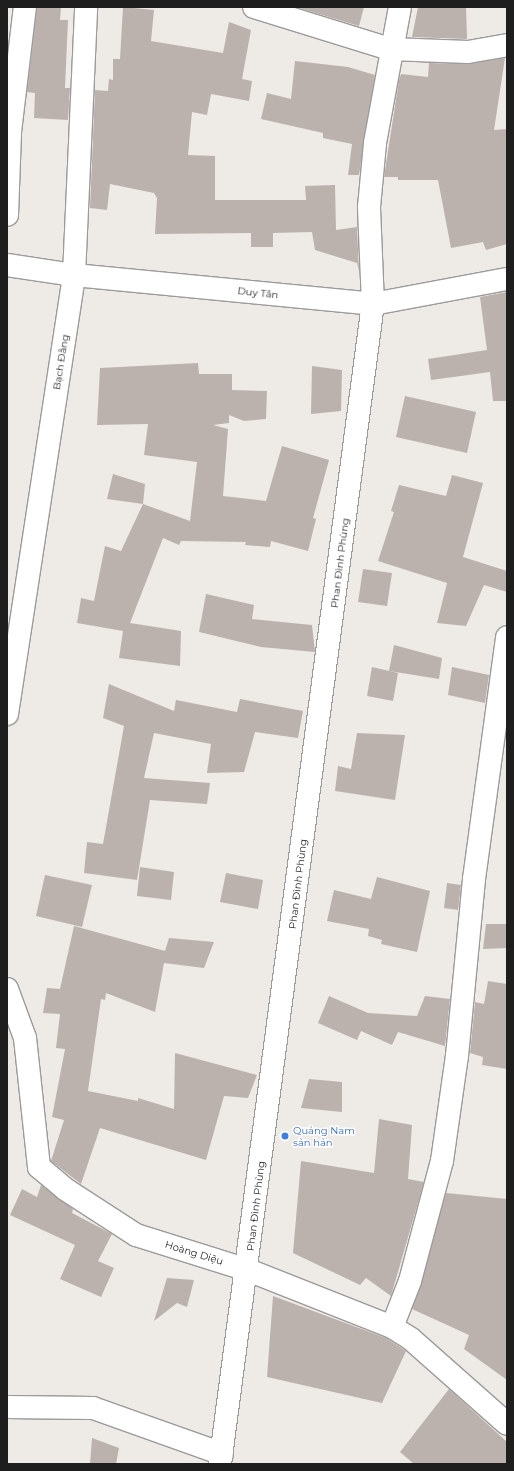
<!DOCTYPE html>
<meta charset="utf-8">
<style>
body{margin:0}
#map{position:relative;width:514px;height:1471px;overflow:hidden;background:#eeeae5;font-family:Montserrat,sans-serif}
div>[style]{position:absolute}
.building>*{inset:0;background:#bbb2ae}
.roads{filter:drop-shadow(1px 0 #9b9b9b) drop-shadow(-1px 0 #9b9b9b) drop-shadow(0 1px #9b9b9b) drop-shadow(0 -1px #9b9b9b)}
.minor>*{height:22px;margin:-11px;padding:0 11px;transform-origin:11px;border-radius:11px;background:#fff}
.dots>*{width:11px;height:11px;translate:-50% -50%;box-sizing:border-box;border:2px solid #fff;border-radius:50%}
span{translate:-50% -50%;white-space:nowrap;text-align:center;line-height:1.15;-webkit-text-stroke:3px #fff;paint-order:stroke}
.street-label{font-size:10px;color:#1e1e1e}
.shop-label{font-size:10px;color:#366cbe}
.left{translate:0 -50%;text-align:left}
.frame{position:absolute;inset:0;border:8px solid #1e1e1e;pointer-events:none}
</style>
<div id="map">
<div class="building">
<div style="clip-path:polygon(37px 7px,61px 7px,60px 20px,68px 20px,65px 88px,70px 88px,68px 120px,34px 118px,35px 93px,27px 92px)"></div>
<div style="clip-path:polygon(123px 7px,154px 10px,151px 41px,223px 53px,229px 22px,251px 30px,242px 79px,252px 81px,249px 101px,211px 94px,207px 115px,192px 112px,188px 155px,215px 156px,215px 200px,306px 200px,305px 186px,335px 185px,336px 230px,357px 227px,359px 271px,357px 263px,315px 250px,312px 232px,273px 233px,273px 247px,251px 247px,251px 233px,155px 234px,157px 198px,154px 193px,110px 184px,107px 210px,90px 208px,95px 90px,108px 91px,109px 79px,113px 80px,113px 59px,120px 59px)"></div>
<div style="clip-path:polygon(296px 7px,364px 7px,359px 26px)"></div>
<div style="clip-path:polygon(418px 7px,466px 7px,467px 39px,412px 37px)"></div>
<div style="clip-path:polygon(505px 58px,494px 130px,507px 129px,507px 244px,486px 250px,483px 242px,451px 248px,438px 180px,398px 180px,398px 177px,384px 177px,399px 80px,401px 74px,428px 77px,429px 63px,468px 64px)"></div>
<div style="clip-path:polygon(295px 61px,348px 67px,375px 75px,359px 175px,348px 175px,352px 144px,323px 138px,323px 133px,261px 119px,267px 93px,291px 99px)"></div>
<div style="clip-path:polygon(507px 292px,507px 401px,493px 401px,490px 372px,431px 380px,428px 359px,487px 350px,480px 297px)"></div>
<div style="clip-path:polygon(198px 363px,199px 374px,232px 374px,232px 390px,267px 391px,266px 419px,244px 421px,229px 415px,229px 423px,213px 425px,228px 429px,223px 496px,266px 501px,282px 446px,329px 460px,313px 518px,316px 519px,308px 551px,271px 541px,270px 547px,245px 545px,246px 542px,181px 541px,179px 545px,163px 538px,130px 623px,181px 631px,180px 666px,119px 658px,123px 631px,77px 623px,81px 598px,94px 601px,105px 546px,121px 551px,143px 504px,190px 521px,197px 462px,144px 455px,148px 424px,97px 425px,100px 368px)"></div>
<div style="clip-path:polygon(312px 366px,342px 370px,341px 411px,311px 414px)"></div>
<div style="clip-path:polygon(405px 396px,476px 412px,467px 453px,396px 437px)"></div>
<div style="clip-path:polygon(113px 474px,145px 484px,143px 504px,107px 499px)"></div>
<div style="clip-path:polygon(452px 475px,483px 483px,463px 557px,507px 571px,507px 592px,484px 585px,466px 626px,437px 623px,447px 583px,378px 561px,394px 512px,391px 511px,399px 485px,446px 496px)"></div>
<div style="clip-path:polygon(363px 569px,392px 573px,387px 606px,358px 602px)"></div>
<div style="clip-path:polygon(206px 594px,254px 605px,252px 619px,312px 625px,315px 652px,261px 647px,199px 632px)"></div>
<div style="clip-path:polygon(394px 645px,442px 658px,439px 679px,389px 671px)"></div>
<div style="clip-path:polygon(372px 667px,398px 673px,393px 701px,367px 696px)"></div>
<div style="clip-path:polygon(452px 667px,489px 675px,485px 703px,448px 695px)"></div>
<div style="clip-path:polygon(109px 684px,174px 711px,176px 700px,237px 712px,240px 699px,303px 711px,298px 738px,255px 732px,244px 772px,207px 773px,211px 744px,154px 733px,144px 778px,210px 783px,207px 804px,150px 800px,137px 880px,84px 873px,87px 842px,103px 844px,124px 726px,103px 718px)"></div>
<div style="clip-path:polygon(357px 733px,405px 735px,395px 800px,335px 791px,338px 766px,351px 769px)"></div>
<div style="clip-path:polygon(140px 867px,174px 872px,171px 900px,137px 896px)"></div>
<div style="clip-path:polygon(226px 873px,263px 880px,258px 909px,220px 902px)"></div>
<div style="clip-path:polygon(45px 875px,92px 885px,82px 927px,36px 916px)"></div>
<div style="clip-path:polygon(377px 877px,430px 891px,417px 952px,381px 944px,382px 940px,368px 936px,369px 929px,327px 921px,334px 890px,371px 899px)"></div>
<div style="clip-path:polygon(447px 883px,461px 885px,458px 910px,444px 908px)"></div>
<div style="clip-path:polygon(486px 924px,507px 924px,507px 948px,483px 949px)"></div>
<div style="clip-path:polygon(74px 926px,165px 951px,169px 938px,214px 942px,204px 968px,164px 963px,155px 1012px,106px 993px,105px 1000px,101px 999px,88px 1091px,138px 1101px,138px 1098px,174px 1109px,175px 1053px,257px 1075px,248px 1098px,224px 1096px,206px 1160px,100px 1128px,81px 1184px,51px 1161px,64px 1120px,52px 1117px,65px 1049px,56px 1048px,60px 1014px,43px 1013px,47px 988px,60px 989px)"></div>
<div style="clip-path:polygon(488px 981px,507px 984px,507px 1069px,482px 1065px,483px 1057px,470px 1053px,475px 1002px,484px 1004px)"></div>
<div style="clip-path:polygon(329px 996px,368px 1013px,417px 1016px,425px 996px,450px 999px,445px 1046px,398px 1032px,392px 1045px,361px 1031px,357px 1040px,318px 1023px)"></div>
<div style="clip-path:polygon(309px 1079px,342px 1082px,342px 1112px,301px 1108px)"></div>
<div style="clip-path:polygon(379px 1119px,412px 1125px,408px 1179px,424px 1182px,391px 1296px,366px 1278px,360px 1285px,293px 1253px,301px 1161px,374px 1173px)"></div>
<div style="clip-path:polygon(41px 1185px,73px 1209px,72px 1213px,112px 1234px,98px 1261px,114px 1268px,101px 1297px,60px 1279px,75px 1245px,10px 1215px,22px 1189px,37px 1197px)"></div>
<div style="clip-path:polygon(446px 1193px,507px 1199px,507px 1380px,464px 1349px,469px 1335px,412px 1309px)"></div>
<div style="clip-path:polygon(167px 1278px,194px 1280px,187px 1307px,177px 1303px,154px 1321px)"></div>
<div style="clip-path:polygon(273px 1296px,386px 1338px,406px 1351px,382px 1403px,267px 1377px)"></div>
<div style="clip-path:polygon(449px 1389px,507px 1442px,507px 1464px,414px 1464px,400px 1452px)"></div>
<div style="clip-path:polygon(92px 1438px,119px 1448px,116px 1464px,90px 1464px)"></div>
</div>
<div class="roads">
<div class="minor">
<div style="left:254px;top:7px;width:142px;rotate:17.2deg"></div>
<div style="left:390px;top:49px;width:78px;rotate:2.2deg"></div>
<div style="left:468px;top:52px;width:40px;rotate:-10deg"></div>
<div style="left:7px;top:215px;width:83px;rotate:-87.9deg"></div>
<div style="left:10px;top:132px;width:126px;rotate:-83.2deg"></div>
<div style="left:7px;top:265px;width:68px;rotate:8.5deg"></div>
<div style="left:74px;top:275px;width:300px;rotate:5.5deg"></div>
<div style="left:373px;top:304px;width:136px;rotate:-10.6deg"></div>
<div style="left:7px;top:714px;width:444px;rotate:-81.3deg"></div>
<div style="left:74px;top:275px;width:268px;rotate:-87.4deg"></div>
<div style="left:7px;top:989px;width:52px;rotate:69.8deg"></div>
<div style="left:25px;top:1038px;width:130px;rotate:83.8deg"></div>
<div style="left:39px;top:1167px;width:34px;rotate:40deg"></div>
<div style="left:65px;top:1189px;width:85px;rotate:32.9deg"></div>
<div style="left:136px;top:1235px;width:117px;rotate:17.4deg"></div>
<div style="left:248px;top:1270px;width:155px;rotate:21.6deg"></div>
<div style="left:392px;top:1327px;width:22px;rotate:32deg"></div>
<div style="left:411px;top:1339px;width:128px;rotate:41.5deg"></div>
<div style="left:392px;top:1327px;width:49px;rotate:-68.6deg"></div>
<div style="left:410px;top:1281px;width:124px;rotate:-75.1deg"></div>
<div style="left:442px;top:1161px;width:106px;rotate:-81.9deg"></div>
<div style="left:457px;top:1056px;width:178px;rotate:-84.5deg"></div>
<div style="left:474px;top:879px;width:244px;rotate:-82.2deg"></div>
<div style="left:7px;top:1407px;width:86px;rotate:0.7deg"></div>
<div style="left:93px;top:1408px;width:137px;rotate:19.6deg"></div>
<div style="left:220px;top:1464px;width:1170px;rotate:-82.49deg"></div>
<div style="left:373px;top:304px;width:97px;rotate:-92.4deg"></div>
<div style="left:369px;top:207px;width:64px;rotate:-84.6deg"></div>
<div style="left:375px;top:143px;width:138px;rotate:-79.6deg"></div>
</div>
</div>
<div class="dots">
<div style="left:285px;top:1136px;background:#3f7fe0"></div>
</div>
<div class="street-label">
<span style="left:258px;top:293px;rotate:6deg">Duy Tân</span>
<span style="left:61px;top:362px;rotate:-81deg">Bạch Đằng</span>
<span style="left:340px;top:563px;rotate:-83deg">Phan Đình Phùng</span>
<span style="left:298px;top:884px;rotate:-83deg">Phan Đình Phùng</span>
<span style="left:256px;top:1206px;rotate:-83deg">Phan Đình Phùng</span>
<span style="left:194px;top:1253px;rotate:17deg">Hoàng Diệu</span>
</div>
<div class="shop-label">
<span class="left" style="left:293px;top:1136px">Quảng Nam<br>sản hản</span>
</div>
<div class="frame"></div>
</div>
